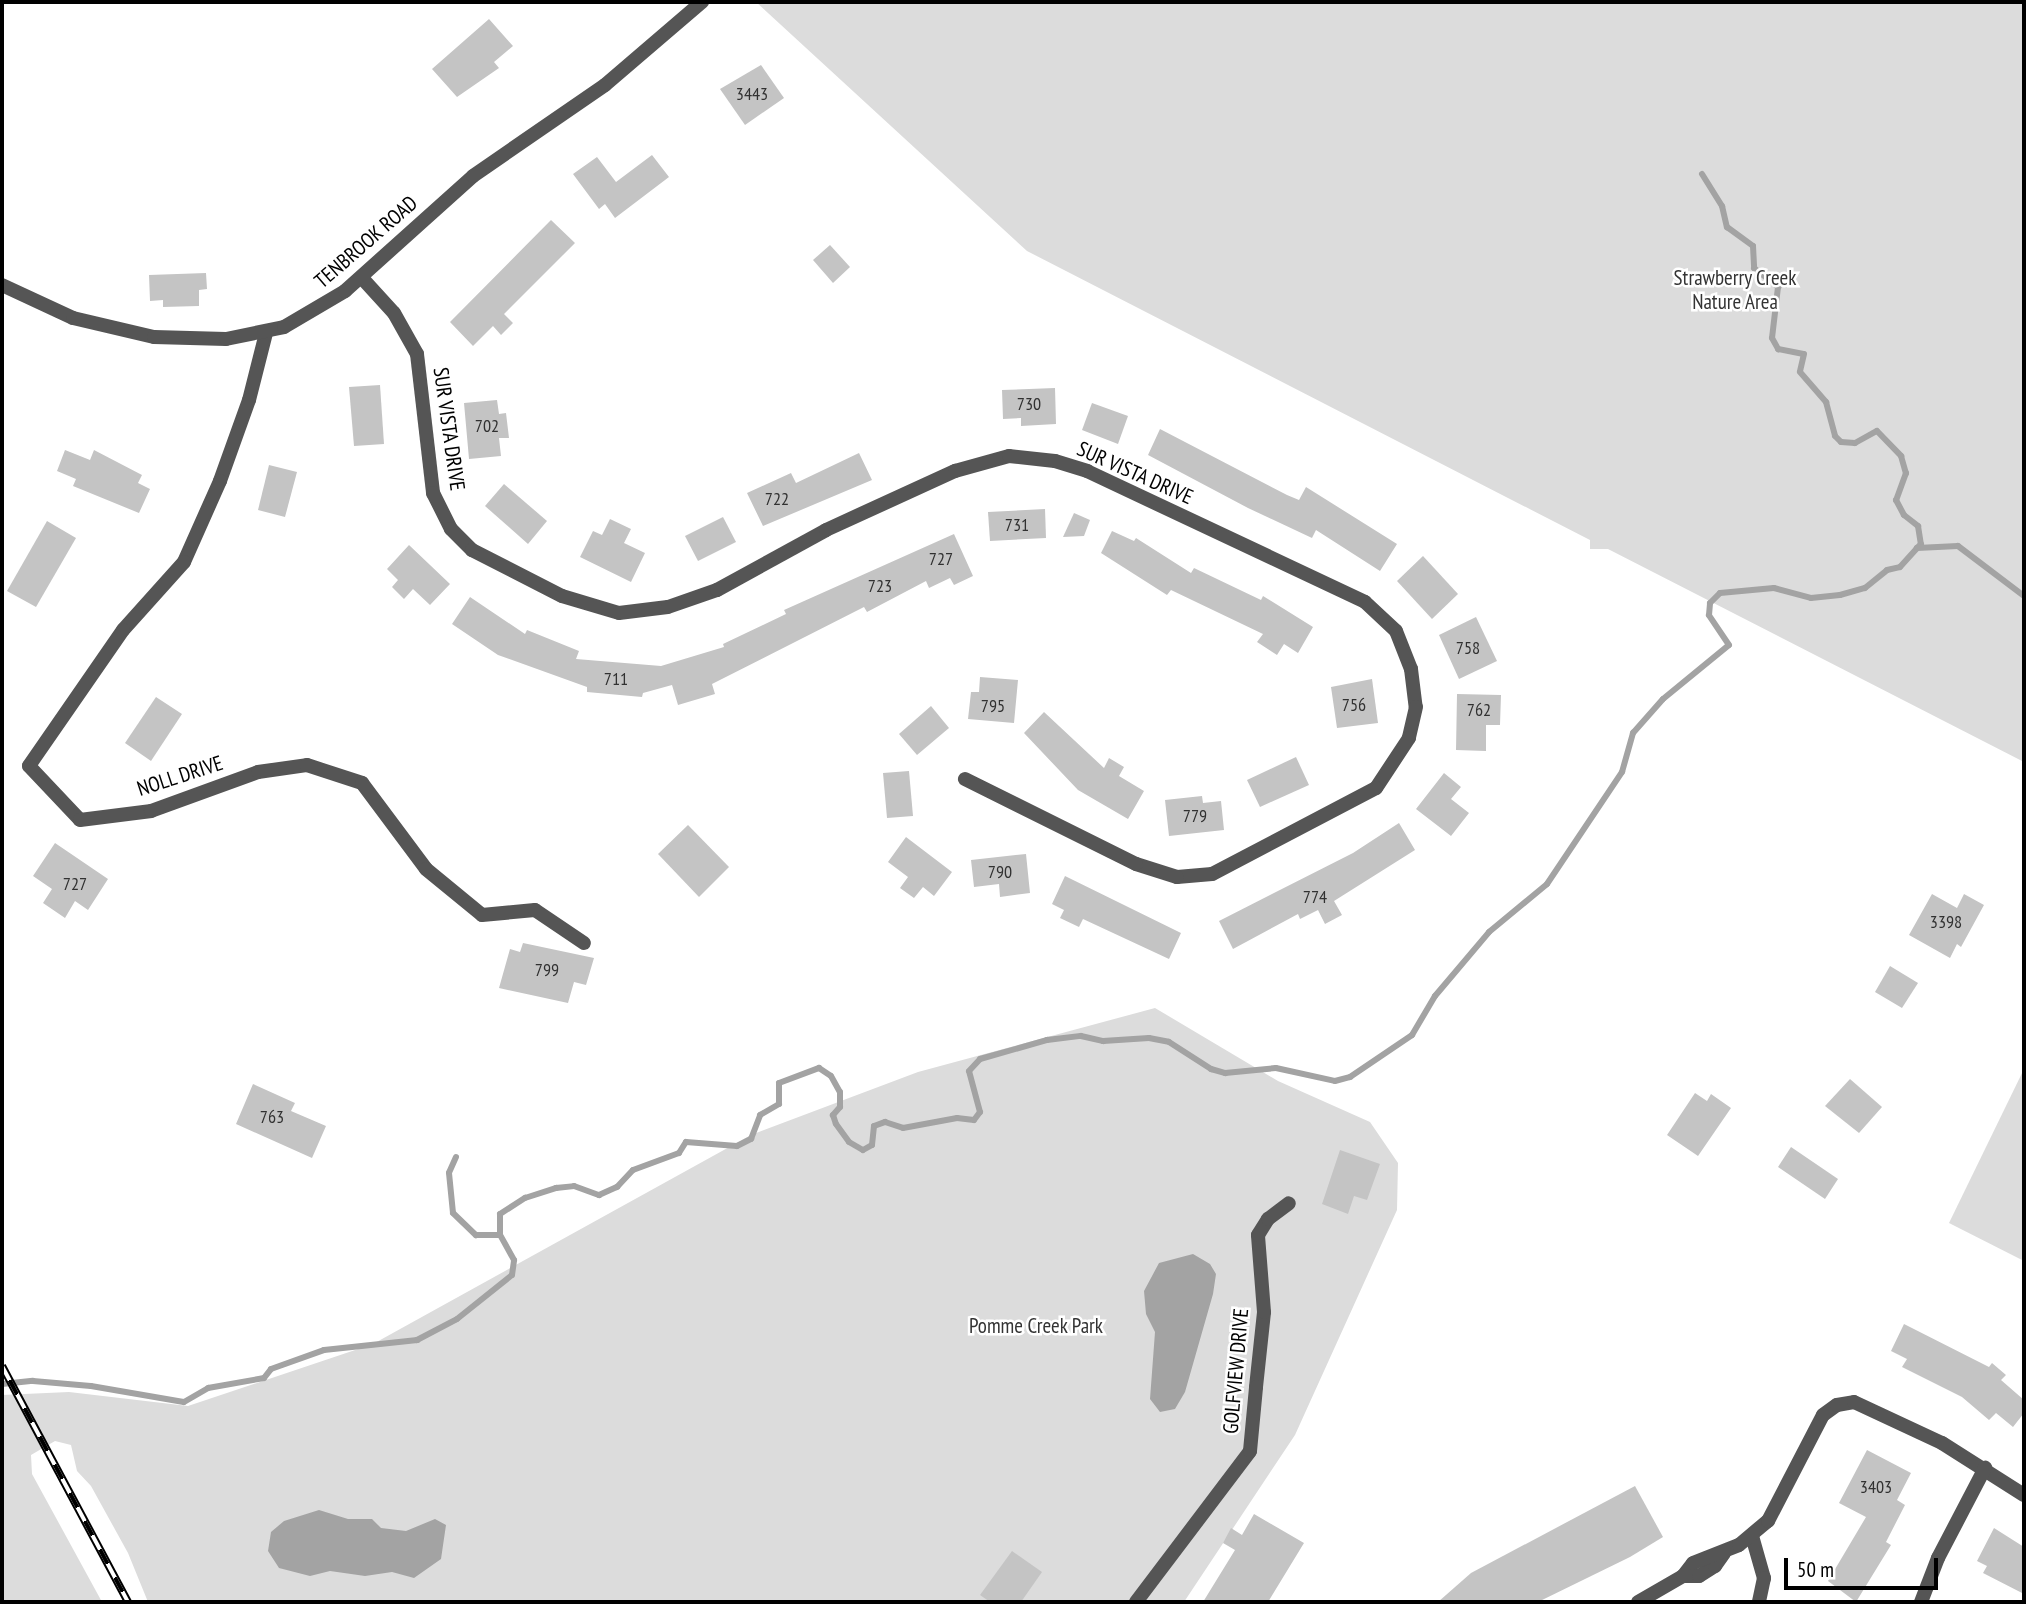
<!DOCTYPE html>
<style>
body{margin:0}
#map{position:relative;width:2026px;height:1604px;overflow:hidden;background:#fff;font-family:"PT Sans Narrow",sans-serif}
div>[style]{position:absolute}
.green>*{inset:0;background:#dcdcdc}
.water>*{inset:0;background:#a3a3a3}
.stream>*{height:6px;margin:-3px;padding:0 3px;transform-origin:3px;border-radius:3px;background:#a3a3a3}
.building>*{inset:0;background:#c4c4c4}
.pedestrian>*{height:14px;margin:-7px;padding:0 7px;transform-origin:7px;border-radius:7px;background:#555}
.minor>*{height:14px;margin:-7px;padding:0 7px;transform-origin:7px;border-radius:7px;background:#555}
.tertiary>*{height:14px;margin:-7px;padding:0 7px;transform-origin:7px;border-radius:7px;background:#555}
.rail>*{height:8px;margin-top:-4px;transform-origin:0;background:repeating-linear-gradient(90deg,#fff 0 16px,#000 0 32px);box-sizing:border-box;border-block:2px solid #000}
span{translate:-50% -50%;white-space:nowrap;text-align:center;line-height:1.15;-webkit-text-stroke:5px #fff;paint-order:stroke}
.number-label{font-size:18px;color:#313131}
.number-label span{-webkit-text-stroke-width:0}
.street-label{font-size:21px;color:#000}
.park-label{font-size:21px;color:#333}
.frame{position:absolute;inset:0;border:4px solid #000;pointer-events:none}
.scale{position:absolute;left:1784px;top:1558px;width:154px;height:32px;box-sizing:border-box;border:4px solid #000;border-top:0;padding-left:9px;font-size:21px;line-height:24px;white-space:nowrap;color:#000;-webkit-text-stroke:5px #fff;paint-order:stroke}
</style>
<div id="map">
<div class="green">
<div style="clip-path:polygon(756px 2px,2024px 2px,2024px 762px,1608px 549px,1590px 549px,1590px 540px,1027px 251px)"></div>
<div style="clip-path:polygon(1155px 1008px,1278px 1081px,1370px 1122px,1398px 1163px,1397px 1210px,1295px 1435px,1184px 1602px,148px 1602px,128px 1553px,91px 1486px,77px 1471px,71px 1445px,55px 1441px,31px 1455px,32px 1474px,102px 1602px,2px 1602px,2px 1395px,69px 1392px,188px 1406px,373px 1344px,751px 1135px,918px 1072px)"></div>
<div style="clip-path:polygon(2024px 1069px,2024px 1261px,1949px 1223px)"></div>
</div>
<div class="water">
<div style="clip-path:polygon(1193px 1254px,1210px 1264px,1216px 1274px,1213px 1294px,1185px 1392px,1175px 1409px,1160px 1412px,1150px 1399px,1155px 1332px,1146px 1314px,1144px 1291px,1159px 1263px)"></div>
<div style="clip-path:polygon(319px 1510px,348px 1519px,372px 1519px,381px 1528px,406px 1531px,435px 1519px,446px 1525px,441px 1559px,414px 1578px,392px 1572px,365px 1576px,330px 1571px,310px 1576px,279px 1568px,268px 1551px,271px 1532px,284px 1521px)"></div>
</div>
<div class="stream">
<div style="left:1702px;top:174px;width:38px;rotate:58deg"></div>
<div style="left:1722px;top:206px;width:22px;rotate:77deg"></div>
<div style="left:1727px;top:227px;width:32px;rotate:36deg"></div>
<div style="left:1753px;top:246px;width:22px;rotate:87deg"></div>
<div style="left:1754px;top:268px;width:31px;rotate:38deg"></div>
<div style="left:1778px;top:287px;width:51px;rotate:96.7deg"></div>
<div style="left:1772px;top:338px;width:13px;rotate:61deg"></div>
<div style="left:1778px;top:349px;width:26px;rotate:11deg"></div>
<div style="left:1804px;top:354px;width:18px;rotate:103deg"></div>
<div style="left:1800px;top:372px;width:40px;rotate:49deg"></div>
<div style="left:1826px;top:402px;width:35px;rotate:75deg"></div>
<div style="left:1835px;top:436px;width:8px;rotate:45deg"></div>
<div style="left:1841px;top:442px;width:14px;rotate:4deg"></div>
<div style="left:1855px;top:443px;width:25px;rotate:-29deg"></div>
<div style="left:1877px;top:431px;width:35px;rotate:46deg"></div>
<div style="left:1901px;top:456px;width:18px;rotate:74deg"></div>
<div style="left:1906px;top:473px;width:29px;rotate:110deg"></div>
<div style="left:1896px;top:500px;width:17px;rotate:62deg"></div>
<div style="left:1904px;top:515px;width:18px;rotate:38deg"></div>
<div style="left:1918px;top:526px;width:18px;rotate:81deg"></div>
<div style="left:1921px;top:544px;width:6px;rotate:135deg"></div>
<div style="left:456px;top:1157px;width:17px;rotate:114deg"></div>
<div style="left:449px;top:1173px;width:40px;rotate:84.3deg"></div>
<div style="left:453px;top:1213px;width:32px;rotate:44deg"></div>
<div style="left:476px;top:1235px;width:24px"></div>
<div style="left:2px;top:1384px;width:31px;rotate:-6deg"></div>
<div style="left:33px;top:1381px;width:58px;rotate:4.9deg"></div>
<div style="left:91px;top:1386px;width:94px;rotate:9.8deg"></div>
<div style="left:184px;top:1402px;width:28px;rotate:-30deg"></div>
<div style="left:208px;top:1388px;width:57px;rotate:-10.1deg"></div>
<div style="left:264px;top:1378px;width:11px;rotate:-52deg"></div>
<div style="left:271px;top:1369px;width:56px;rotate:-19.7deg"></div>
<div style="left:324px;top:1350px;width:94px;rotate:-6.1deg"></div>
<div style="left:417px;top:1340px;width:45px;rotate:-27.7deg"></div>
<div style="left:457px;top:1319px;width:70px;rotate:-38.7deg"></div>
<div style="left:512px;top:1275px;width:15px;rotate:-82deg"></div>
<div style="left:514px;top:1260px;width:29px;rotate:-119deg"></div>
<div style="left:500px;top:1235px;width:21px;rotate:-90deg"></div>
<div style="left:500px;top:1214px;width:30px;rotate:-33deg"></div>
<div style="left:525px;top:1198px;width:33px;rotate:-18deg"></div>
<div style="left:556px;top:1188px;width:18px;rotate:-6deg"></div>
<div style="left:574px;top:1186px;width:27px;rotate:20deg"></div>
<div style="left:599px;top:1195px;width:20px;rotate:-24deg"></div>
<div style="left:617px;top:1187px;width:23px;rotate:-47deg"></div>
<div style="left:633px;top:1170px;width:49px;rotate:-20.3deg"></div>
<div style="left:679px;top:1153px;width:13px;rotate:-58deg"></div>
<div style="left:686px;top:1142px;width:51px;rotate:4.5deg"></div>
<div style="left:737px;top:1146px;width:16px;rotate:-27deg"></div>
<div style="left:751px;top:1139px;width:26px;rotate:-69deg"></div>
<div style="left:760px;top:1115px;width:22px;rotate:-30deg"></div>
<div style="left:779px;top:1104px;width:21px;rotate:-90deg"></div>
<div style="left:779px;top:1083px;width:43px;rotate:-20.6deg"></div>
<div style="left:819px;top:1068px;width:14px;rotate:34deg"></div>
<div style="left:831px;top:1076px;width:18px;rotate:61deg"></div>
<div style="left:840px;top:1092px;width:15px;rotate:90deg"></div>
<div style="left:840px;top:1107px;width:11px;rotate:131deg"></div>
<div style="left:833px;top:1115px;width:9px;rotate:72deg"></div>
<div style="left:836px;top:1124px;width:22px;rotate:54deg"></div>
<div style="left:849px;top:1142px;width:16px;rotate:30deg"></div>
<div style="left:863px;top:1150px;width:10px;rotate:-29deg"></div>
<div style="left:872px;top:1145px;width:19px;rotate:-84deg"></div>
<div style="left:874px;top:1126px;width:12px;rotate:-20deg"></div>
<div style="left:885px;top:1122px;width:19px;rotate:18deg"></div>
<div style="left:903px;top:1128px;width:55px;rotate:-10.5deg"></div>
<div style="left:957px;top:1118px;width:17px;rotate:7deg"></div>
<div style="left:974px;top:1120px;width:10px;rotate:-53deg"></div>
<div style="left:980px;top:1112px;width:42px;rotate:-105deg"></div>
<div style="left:969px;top:1071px;width:16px;rotate:-47deg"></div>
<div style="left:980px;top:1059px;width:70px;rotate:-15.8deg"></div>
<div style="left:1047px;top:1040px;width:34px;rotate:-7deg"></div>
<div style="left:1081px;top:1036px;width:23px;rotate:13deg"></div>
<div style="left:1103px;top:1041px;width:46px;rotate:-3.7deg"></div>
<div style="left:1149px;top:1038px;width:20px;rotate:11deg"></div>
<div style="left:1169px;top:1042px;width:50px;rotate:32.7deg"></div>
<div style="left:1211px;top:1069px;width:15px;rotate:16deg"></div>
<div style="left:1225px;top:1073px;width:51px;rotate:-5.6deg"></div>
<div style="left:1276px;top:1068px;width:60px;rotate:12.4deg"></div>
<div style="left:1335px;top:1081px;width:16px;rotate:-15deg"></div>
<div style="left:1350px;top:1077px;width:75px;rotate:-34.1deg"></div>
<div style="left:1412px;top:1035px;width:45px;rotate:-59.5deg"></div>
<div style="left:1435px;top:996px;width:84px;rotate:-49.8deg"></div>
<div style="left:1489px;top:932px;width:75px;rotate:-39.6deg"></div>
<div style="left:1547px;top:884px;width:135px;rotate:-56.2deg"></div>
<div style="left:1622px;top:772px;width:41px;rotate:-74.2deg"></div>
<div style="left:1633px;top:733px;width:45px;rotate:-48.6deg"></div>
<div style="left:1663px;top:699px;width:85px;rotate:-39.3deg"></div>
<div style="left:1729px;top:645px;width:36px;rotate:-124deg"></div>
<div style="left:1709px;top:615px;width:12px;rotate:-85deg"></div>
<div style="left:1710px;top:603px;width:14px;rotate:-45deg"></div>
<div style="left:1720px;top:593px;width:54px;rotate:-5.3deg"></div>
<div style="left:1774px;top:588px;width:38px;rotate:15deg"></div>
<div style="left:1811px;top:598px;width:29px;rotate:-6deg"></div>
<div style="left:1840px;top:595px;width:26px;rotate:-16deg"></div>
<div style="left:1865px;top:588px;width:28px;rotate:-39deg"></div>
<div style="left:1887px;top:570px;width:13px;rotate:-13deg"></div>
<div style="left:1900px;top:567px;width:25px;rotate:-48deg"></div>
<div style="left:1917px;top:548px;width:41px;rotate:-2.8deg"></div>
<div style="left:1958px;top:546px;width:83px;rotate:37.1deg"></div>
</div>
<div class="building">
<div style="clip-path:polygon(489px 19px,513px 46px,494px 62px,499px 68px,457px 97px,432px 69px)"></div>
<div style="clip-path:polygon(761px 65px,784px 98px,745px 125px,720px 89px)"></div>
<div style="clip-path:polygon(652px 155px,669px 177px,615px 218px,605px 204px,599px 209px,573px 174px,597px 157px,616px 182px)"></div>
<div style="clip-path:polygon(551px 220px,575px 243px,504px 314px,513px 323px,501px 335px,493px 326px,473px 346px,450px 322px)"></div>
<div style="clip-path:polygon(830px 245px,850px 267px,833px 283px,813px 260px)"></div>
<div style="clip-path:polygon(206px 273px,207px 289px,199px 290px,199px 306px,163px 307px,163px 300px,150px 301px,149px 275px)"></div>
<div style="clip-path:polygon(380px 385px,384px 444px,354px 446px,349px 387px)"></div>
<div style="clip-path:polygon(1055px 388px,1056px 424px,1021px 426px,1021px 418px,1003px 419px,1002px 390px)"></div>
<div style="clip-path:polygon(497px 400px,499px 414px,506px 413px,509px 438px,499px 438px,501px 456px,469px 459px,464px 403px)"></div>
<div style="clip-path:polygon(1092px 403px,1128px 416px,1118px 444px,1082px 430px)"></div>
<div style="clip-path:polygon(1160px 429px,1287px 495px,1299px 500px,1306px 487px,1397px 544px,1380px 571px,1316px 530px,1312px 538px,1248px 508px,1148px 455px)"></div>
<div style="clip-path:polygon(65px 450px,90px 460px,94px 450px,142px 475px,138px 483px,150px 489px,139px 513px,73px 486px,76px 479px,57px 471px)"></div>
<div style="clip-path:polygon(859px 453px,872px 480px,763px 526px,747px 493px,791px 473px,796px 483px)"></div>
<div style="clip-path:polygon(269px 465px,297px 472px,285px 517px,258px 510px)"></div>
<div style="clip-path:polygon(504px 484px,547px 521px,528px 544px,485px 506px)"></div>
<div style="clip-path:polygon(1045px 509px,1046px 538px,990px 541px,988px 512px)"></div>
<div style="clip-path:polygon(1074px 513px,1090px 520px,1084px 536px,1063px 537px)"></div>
<div style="clip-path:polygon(723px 517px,736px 542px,698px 561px,685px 536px)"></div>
<div style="clip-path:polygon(610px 519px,631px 529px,624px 543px,645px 553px,631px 582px,580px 557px,593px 531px,602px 535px)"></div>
<div style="clip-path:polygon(47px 521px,76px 538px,36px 607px,7px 591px)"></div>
<div style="clip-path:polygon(1112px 531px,1134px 541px,1136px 538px,1191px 573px,1194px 568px,1261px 600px,1263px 596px,1313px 627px,1298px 653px,1284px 644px,1277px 655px,1257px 642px,1263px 634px,1171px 590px,1167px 595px,1101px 553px)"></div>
<div style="clip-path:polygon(954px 534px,973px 576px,954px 585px,950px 578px,929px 588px,926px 581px,867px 612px,864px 607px,712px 684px,715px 694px,678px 705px,672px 685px,643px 693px,642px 697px,587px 692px,587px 687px,498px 655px,452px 624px,470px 597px,525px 634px,527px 630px,579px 651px,576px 659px,661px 666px,724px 647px,723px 644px,786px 614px,784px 610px)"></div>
<div style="clip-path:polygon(409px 545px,450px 584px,430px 605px,413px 589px,404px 599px,392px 587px,398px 580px,387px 569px)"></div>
<div style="clip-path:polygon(1423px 556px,1458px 594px,1432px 619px,1397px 581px)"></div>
<div style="clip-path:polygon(1476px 617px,1497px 661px,1459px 679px,1439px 635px)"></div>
<div style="clip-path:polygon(980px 677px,1018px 680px,1014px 723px,968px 719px,971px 692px,979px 692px)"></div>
<div style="clip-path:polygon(1372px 679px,1378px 723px,1337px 728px,1331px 687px)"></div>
<div style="clip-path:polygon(1457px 694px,1501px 695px,1500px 725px,1486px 725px,1486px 751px,1456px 750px)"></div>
<div style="clip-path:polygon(156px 697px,182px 714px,151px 761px,125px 743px)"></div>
<div style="clip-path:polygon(931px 706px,949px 728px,917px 755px,899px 734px)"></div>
<div style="clip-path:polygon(1044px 712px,1104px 768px,1109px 758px,1124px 767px,1119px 776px,1144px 791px,1128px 819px,1078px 790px,1024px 733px)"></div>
<div style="clip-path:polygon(1296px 757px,1309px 785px,1260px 807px,1247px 780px)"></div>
<div style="clip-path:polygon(909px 771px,913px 816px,887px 818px,883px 773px)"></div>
<div style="clip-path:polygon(1444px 773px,1461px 787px,1451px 799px,1469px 813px,1451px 836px,1416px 809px)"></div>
<div style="clip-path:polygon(1202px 796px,1203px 803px,1221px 801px,1224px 830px,1169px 836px,1165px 800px)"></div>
<div style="clip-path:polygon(1399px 823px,1415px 850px,1334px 901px,1342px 915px,1325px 924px,1318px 910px,1300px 919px,1298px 914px,1233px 949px,1219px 921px,1353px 853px)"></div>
<div style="clip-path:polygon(688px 825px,729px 867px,699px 897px,658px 854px)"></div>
<div style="clip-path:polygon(906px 837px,952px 872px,934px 896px,923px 887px,914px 898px,900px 888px,908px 877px,888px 862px)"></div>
<div style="clip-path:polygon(55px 843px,108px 879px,88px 910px,75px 901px,65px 918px,43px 903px,52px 889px,33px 876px)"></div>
<div style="clip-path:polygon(1026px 854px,1030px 893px,1000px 897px,999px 884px,974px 887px,971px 860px)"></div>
<div style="clip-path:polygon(1065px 876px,1181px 933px,1169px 959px,1083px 919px,1079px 927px,1060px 918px,1064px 910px,1052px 904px)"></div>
<div style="clip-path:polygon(1932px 894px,1957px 908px,1964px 894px,1984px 905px,1961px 947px,1957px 944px,1950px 958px,1909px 935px)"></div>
<div style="clip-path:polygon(523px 943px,594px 958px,586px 985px,574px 982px,568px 1003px,499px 988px,510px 949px,520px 952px)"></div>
<div style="clip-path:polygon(1890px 966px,1918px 983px,1902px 1008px,1875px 992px)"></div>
<div style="clip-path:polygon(1850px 1079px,1882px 1107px,1859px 1133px,1825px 1106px)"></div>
<div style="clip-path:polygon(253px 1084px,295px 1103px,291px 1111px,326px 1126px,312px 1158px,236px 1124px)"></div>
<div style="clip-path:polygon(1695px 1093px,1707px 1101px,1711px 1094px,1731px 1108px,1698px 1156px,1667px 1135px)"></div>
<div style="clip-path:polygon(1791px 1147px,1838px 1179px,1825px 1199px,1778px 1167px)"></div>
<div style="clip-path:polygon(1340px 1150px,1380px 1164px,1367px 1200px,1354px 1196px,1348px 1214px,1322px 1204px)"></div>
<div style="clip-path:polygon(1904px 1324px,1989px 1367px,1992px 1363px,2006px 1375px,2001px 1380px,2024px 1400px,2024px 1413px,2013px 1427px,1996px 1413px,1989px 1420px,1962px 1397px,1902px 1367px,1907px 1359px,1891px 1351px)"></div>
<div style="clip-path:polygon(1867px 1450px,1911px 1473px,1897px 1500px,1905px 1505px,1886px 1542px,1891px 1545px,1856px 1602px,1828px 1581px,1866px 1517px,1839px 1503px)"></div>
<div style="clip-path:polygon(1635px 1486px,1663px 1537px,1630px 1557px,1538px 1602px,1438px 1602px,1471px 1573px)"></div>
<div style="clip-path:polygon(1254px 1514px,1304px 1543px,1268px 1602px,1203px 1602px,1235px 1550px,1223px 1543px,1231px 1528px,1242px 1535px)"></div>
<div style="clip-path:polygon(1994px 1528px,2024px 1547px,2024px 1594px,1983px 1573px,1987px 1566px,1977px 1561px)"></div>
<div style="clip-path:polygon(1012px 1551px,1042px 1572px,1021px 1602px,990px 1602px,980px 1595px)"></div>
</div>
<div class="pedestrian">
<div style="left:1256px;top:1387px;width:75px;rotate:-83.9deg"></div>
<div style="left:1264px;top:1312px;width:77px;rotate:-94.5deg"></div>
<div style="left:1258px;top:1235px;width:19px;rotate:-58deg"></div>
<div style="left:1268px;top:1219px;width:26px;rotate:-37deg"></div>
</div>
<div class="minor">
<div style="left:362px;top:278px;width:47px;rotate:47.6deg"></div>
<div style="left:394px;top:313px;width:47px;rotate:60.7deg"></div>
<div style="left:417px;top:354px;width:140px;rotate:83.4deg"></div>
<div style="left:433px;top:493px;width:40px;rotate:63.4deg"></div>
<div style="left:451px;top:529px;width:30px;rotate:45deg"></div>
<div style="left:472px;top:550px;width:101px;rotate:27.1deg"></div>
<div style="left:562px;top:596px;width:59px;rotate:16.6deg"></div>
<div style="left:619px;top:613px;width:49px;rotate:-7deg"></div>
<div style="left:668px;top:607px;width:52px;rotate:-19.1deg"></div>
<div style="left:717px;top:590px;width:124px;rotate:-28.8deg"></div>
<div style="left:826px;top:530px;width:142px;rotate:-24.6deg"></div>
<div style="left:955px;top:471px;width:56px;rotate:-15.5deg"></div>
<div style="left:1009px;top:456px;width:46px;rotate:6.2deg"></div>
<div style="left:1055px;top:461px;width:34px;rotate:17deg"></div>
<div style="left:1087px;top:471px;width:307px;rotate:25.2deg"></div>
<div style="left:1365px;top:602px;width:42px;rotate:43.1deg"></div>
<div style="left:1396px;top:631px;width:41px;rotate:68.5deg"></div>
<div style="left:1411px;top:669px;width:38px;rotate:83deg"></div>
<div style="left:1416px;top:707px;width:32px;rotate:103deg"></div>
<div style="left:1409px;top:738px;width:60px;rotate:123.4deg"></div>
<div style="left:1376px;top:788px;width:185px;rotate:152.3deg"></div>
<div style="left:1212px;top:874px;width:35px;rotate:175deg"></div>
<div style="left:1177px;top:877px;width:43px;rotate:-162.4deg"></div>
<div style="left:1136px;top:864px;width:191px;rotate:-153.6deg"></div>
<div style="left:266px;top:333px;width:69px;rotate:104.2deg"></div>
<div style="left:249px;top:400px;width:86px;rotate:109.7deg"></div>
<div style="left:220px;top:481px;width:89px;rotate:114deg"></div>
<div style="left:184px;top:562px;width:91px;rotate:131.9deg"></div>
<div style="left:123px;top:630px;width:165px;rotate:124.7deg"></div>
<div style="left:29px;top:766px;width:74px;rotate:46.6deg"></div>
<div style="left:80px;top:820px;width:72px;rotate:-7.2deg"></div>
<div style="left:151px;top:811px;width:114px;rotate:-20deg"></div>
<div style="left:258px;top:772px;width:49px;rotate:-8.1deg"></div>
<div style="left:307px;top:765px;width:58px;rotate:18.1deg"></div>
<div style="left:362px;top:783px;width:107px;rotate:53.3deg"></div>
<div style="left:426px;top:869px;width:72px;rotate:39.4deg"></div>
<div style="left:482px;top:915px;width:53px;rotate:-5.4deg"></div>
<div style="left:535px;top:910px;width:59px;rotate:34deg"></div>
<div style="left:1752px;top:1536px;width:44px;rotate:74.1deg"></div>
<div style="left:1764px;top:1578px;width:25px;rotate:102deg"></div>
<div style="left:1683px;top:1576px;width:16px"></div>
<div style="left:1699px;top:1576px;width:19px;rotate:-32deg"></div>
<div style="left:1715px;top:1566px;width:16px;rotate:-55deg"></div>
<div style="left:1136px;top:1602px;width:189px;rotate:-52.9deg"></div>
<div style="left:1250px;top:1451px;width:64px;rotate:-84.6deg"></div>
<div style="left:1638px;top:1602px;width:52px;rotate:-30deg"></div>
<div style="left:1683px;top:1576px;width:16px;rotate:-52deg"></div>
<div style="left:1693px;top:1563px;width:49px;rotate:-21.4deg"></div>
<div style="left:1739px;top:1545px;width:38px;rotate:-40deg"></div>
<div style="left:1768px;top:1521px;width:119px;rotate:-62.6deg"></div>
<div style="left:1823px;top:1415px;width:17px;rotate:-36deg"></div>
<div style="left:1837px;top:1405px;width:17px;rotate:-10deg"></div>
<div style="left:1854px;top:1402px;width:97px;rotate:25deg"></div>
<div style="left:1942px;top:1443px;width:97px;rotate:32.4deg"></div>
<div style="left:1921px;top:1602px;width:47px;rotate:-68.9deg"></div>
<div style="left:1938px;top:1558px;width:102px;rotate:-62.4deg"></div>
</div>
<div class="tertiary">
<div style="left:2px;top:285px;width:78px;rotate:24.9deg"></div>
<div style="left:73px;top:318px;width:83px;rotate:13.2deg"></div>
<div style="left:154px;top:337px;width:72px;rotate:1.6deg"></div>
<div style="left:226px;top:339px;width:59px;rotate:-11.7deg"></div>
<div style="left:284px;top:327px;width:71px;rotate:-30.5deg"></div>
<div style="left:345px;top:291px;width:172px;rotate:-41.9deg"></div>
<div style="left:473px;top:176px;width:160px;rotate:-34.6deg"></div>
<div style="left:605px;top:85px;width:128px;rotate:-40.6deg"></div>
</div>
<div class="rail">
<div style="left:2px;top:1366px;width:268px;rotate:61.9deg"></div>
</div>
<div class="number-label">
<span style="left:752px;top:94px">3443</span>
<span style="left:1029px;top:404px">730</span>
<span style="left:487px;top:426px">702</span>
<span style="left:777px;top:499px">722</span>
<span style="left:1017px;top:525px">731</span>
<span style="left:941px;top:559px">727</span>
<span style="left:880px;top:586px">723</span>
<span style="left:1468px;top:648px">758</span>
<span style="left:616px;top:679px">711</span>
<span style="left:1354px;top:705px">756</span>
<span style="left:993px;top:706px">795</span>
<span style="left:1479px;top:710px">762</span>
<span style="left:1195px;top:816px">779</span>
<span style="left:1000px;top:872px">790</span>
<span style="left:75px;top:884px">727</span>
<span style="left:1315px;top:897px">774</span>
<span style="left:1946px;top:922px">3398</span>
<span style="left:547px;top:970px">799</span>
<span style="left:272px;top:1117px">763</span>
<span style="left:1876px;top:1487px">3403</span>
</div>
<div class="street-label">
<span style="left:366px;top:242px;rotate:-41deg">TENBROOK ROAD</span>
<span style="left:449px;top:429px;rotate:82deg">SUR VISTA DRIVE</span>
<span style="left:1135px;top:473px;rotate:24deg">SUR VISTA DRIVE</span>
<span style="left:180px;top:776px;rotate:-18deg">NOLL DRIVE</span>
<span style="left:1236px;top:1371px;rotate:-85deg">GOLFVIEW DRIVE</span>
</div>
<div class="park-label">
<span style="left:1735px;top:290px">Strawberry Creek<br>Nature Area</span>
<span style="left:1036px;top:1326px">Pomme Creek Park</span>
</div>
<div class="frame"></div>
<div class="scale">50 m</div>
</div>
